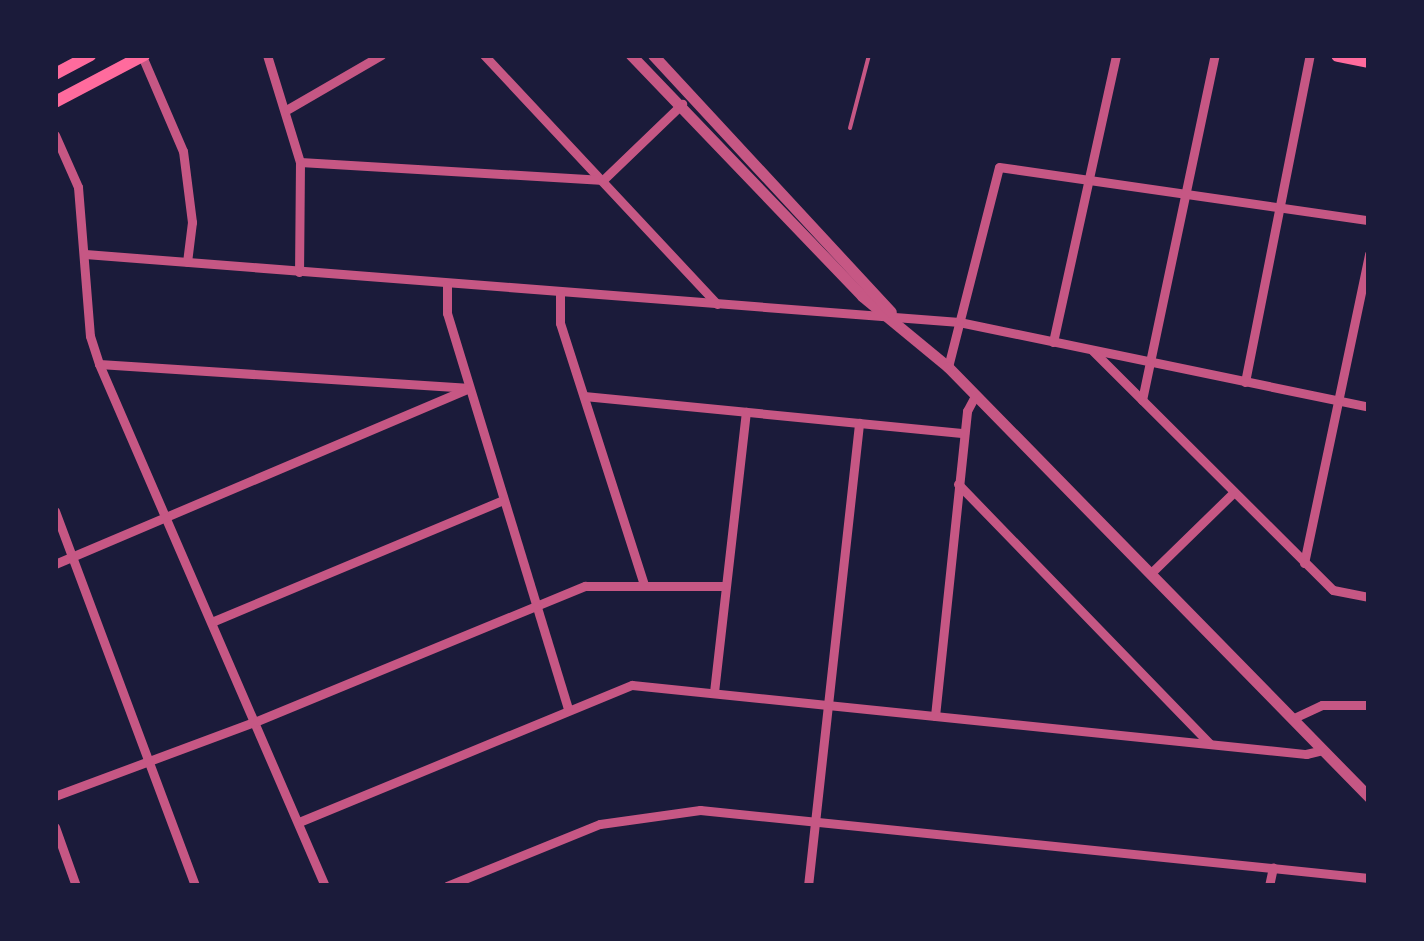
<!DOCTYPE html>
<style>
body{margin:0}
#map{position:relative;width:1424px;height:941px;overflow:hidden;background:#1b1b3a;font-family:"Exo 2",sans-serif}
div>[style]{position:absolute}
.service>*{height:4px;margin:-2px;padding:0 2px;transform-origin:2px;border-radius:2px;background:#c65784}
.minor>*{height:9px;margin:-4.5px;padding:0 4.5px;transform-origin:4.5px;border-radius:4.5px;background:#c65784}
.tertiary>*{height:11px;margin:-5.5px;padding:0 5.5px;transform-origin:5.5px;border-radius:5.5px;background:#c65784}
.secondary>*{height:12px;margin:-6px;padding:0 6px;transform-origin:6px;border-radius:6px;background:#ff6b9d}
.primary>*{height:14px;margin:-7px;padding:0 7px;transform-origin:7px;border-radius:7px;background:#ff6b9d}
span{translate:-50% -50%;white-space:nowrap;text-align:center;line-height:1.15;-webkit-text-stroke:10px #1b1b3a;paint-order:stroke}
.frame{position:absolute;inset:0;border:58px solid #1b1b3a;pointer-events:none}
</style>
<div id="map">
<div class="service">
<div style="left:850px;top:128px;width:75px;rotate:-75.4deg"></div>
</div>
<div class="minor">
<div style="left:267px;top:55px;width:112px;rotate:72.9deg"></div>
<div style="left:300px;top:162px;width:110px;rotate:90.5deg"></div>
<div style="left:484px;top:55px;width:341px;rotate:46.9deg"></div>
<div style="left:142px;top:56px;width:103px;rotate:66.7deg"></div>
<div style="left:183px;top:151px;width:72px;rotate:82.8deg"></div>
<div style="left:192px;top:222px;width:40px;rotate:97.1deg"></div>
<div style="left:288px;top:109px;width:108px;rotate:-30.1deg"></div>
<div style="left:55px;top:135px;width:57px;rotate:66.1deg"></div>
<div style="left:78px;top:187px;width:149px;rotate:85.4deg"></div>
<div style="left:90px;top:336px;width:29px;rotate:72deg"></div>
<div style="left:99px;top:364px;width:569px;rotate:66.59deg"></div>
<div style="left:300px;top:162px;width:304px;rotate:3.4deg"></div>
<div style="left:603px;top:180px;width:110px;rotate:-43.9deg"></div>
<div style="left:85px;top:254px;width:877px;rotate:4.45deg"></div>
<div style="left:959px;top:322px;width:419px;rotate:11.7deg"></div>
<div style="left:447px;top:285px;width:28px;rotate:90deg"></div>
<div style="left:447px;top:313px;width:414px;rotate:73deg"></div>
<div style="left:560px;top:293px;width:30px;rotate:90deg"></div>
<div style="left:560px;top:323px;width:274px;rotate:72.2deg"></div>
<div style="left:1053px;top:342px;width:294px;rotate:-77.6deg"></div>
<div style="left:1092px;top:350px;width:340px;rotate:44.9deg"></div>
<div style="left:1333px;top:590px;width:37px;rotate:11deg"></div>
<div style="left:99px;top:364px;width:368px;rotate:3.7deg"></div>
<div style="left:948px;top:367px;width:206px;rotate:-75.7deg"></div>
<div style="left:999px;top:167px;width:374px;rotate:8.2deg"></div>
<div style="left:1245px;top:382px;width:333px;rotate:-78.8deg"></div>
<div style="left:584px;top:396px;width:382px;rotate:5.6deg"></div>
<div style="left:1142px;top:400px;width:353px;rotate:-78.1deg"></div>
<div style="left:958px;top:484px;width:362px;rotate:45.9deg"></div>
<div style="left:55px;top:511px;width:400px;rotate:69.5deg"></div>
<div style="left:1304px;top:563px;width:316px;rotate:-78.1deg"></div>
<div style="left:55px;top:564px;width:450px;rotate:-23deg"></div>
<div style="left:1151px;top:573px;width:116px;rotate:-44.3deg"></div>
<div style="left:214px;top:621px;width:313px;rotate:-22.7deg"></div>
<div style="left:714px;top:692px;width:282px;rotate:-83.5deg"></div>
<div style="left:935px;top:716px;width:307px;rotate:-84deg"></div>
<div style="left:967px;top:411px;width:17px;rotate:-62deg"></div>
<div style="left:1294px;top:718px;width:31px;rotate:-25deg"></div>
<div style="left:1322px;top:705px;width:47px"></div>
<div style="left:55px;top:796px;width:215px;rotate:-20.4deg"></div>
<div style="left:257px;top:721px;width:355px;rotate:-22.4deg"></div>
<div style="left:585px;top:586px;width:140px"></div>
<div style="left:299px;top:822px;width:360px;rotate:-22.4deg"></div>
<div style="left:632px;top:685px;width:678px;rotate:5.85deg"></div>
<div style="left:1306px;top:754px;width:17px;rotate:-13deg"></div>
<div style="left:55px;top:827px;width:63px;rotate:70.4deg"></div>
<div style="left:447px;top:886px;width:165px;rotate:-22.1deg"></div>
<div style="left:600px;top:824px;width:101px;rotate:-8deg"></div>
<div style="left:700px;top:810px;width:672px;rotate:5.8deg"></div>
<div style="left:808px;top:886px;width:466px;rotate:-83.7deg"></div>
<div style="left:1269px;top:886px;width:19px;rotate:-78deg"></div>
</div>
<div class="tertiary">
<div style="left:631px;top:55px;width:334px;rotate:46.2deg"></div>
<div style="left:862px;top:296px;width:112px;rotate:39.5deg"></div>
<div style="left:948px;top:367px;width:602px;rotate:45.61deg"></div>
<div style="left:653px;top:55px;width:350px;rotate:47.2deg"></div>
</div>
<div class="secondary">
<div style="left:55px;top:74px;width:40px;rotate:-28deg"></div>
<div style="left:55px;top:102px;width:101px;rotate:-27.8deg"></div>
</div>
<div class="primary">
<div style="left:1338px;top:55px;width:32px;rotate:11deg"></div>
</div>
<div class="frame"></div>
</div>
